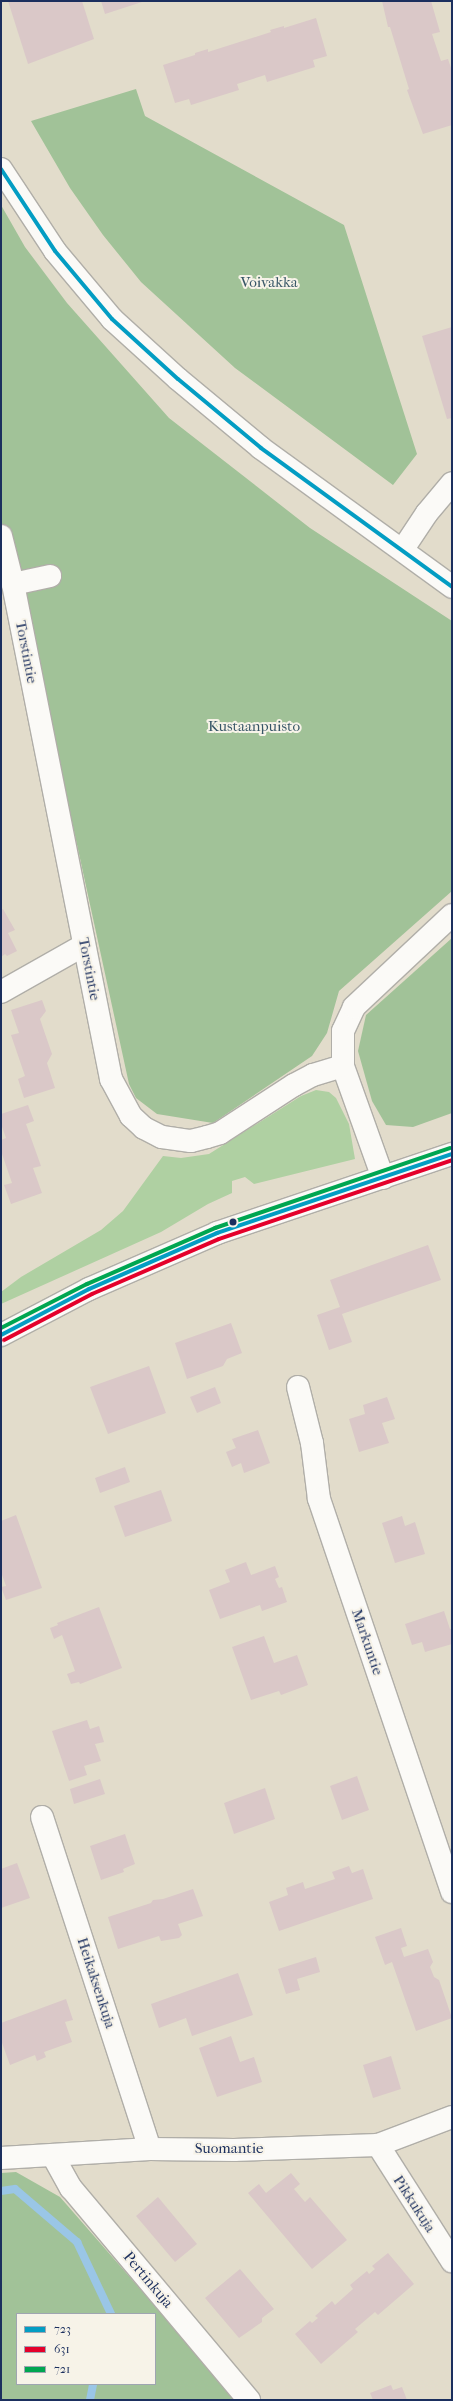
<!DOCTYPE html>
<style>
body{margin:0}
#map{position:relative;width:453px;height:2401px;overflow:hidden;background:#e2dccb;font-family:"IM FELL French Canon",serif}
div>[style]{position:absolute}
.green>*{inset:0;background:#afd0a2}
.forest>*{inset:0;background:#a1c298}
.stream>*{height:8px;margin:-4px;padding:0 4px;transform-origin:4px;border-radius:4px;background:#9ac6e6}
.building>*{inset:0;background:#dac8c8}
.roads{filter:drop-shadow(1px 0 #b0aea8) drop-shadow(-1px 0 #b0aea8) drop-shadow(0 1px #b0aea8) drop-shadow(0 -1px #b0aea8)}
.minor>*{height:22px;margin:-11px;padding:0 11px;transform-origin:11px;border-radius:11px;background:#fbfaf7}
.major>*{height:22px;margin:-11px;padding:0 11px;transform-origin:11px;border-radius:11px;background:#fbfaf7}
.bus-1>*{height:4px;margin:-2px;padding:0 2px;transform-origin:2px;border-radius:2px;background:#039dc3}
.bus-2>*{height:4px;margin:-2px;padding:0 2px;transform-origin:2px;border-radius:2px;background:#e4002b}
.bus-3>*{height:4px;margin:-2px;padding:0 2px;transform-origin:2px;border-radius:2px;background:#00a651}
.dots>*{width:11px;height:11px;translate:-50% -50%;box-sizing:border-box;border:2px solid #f7f3e8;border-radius:50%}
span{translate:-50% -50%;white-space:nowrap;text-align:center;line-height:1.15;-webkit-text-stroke:4px #f7f3e8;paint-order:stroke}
.park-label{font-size:15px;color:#365566}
.street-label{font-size:15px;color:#1b2f5e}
.frame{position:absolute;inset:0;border:2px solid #1b2f5e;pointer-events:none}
.legend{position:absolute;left:16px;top:2313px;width:140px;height:72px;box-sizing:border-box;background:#f7f3e8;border:1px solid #9fa5b1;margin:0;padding:5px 7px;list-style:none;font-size:12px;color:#1b2f5e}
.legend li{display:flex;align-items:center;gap:8px;height:20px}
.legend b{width:20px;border:1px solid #9fa5b1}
</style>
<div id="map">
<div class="green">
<div style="clip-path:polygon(316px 1090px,329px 1092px,336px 1098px,349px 1124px,355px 1159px,254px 1184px,245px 1177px,232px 1181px,232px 1193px,208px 1204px,161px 1232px,1px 1304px,1px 1292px,21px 1277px,101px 1230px,123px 1211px,163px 1156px,181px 1158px,209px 1154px,301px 1096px)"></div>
</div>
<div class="forest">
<div style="clip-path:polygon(136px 89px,145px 116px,344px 225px,417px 454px,393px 485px,235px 368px,141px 282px,103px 235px,70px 188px,31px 121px)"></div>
<div style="clip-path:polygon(1px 205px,25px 247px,67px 303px,169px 418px,310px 528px,452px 621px,452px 891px,339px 991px,327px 1033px,312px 1056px,213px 1123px,157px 1114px,136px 1098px,129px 1084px,10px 536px,1px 538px)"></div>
<div style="clip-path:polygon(452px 938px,452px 1113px,413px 1127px,386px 1125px,372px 1101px,358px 1051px,366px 1015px)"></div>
<div style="clip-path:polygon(evenodd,16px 2172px,60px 2197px,237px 2400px,1px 2400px,1px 2173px,16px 2172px,17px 2314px,155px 2314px,155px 2384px,17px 2384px,17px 2314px)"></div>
</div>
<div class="stream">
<div style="left:1px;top:2191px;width:14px;rotate:-8deg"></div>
<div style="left:15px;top:2189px;width:82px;rotate:40.5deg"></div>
<div style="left:77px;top:2242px;width:80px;rotate:64.7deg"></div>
<div style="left:90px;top:2400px;width:16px;rotate:-79deg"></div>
</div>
<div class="building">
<div style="clip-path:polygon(8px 1px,82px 1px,94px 39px,28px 64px)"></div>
<div style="clip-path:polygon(101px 1px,145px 1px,105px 14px)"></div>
<div style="clip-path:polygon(382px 1px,431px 1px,440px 32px,432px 34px,441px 61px,448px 59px,452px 71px,452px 125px,423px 134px,407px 90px,409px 89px,390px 27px,388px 27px)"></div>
<div style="clip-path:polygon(316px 18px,327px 56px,313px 60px,315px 67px,267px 82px,265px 75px,237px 84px,239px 90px,191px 105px,189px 99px,175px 103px,163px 65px,195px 55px,195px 53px,208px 49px,208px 52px,271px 32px,270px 30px,284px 26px,284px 28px)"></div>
<div style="clip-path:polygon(452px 327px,452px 418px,447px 419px,422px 336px)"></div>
<div style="clip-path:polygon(3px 909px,15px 930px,8px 933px,17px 951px,7px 956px,5px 954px,1px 957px,1px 910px)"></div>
<div style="clip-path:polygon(42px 1000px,46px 1011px,40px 1019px,52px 1054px,47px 1063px,55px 1088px,24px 1098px,18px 1079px,25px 1076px,11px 1035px,19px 1033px,11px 1010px)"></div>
<div style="clip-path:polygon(28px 1105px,34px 1121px,26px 1124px,41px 1166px,33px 1168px,42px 1193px,11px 1204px,4px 1185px,12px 1183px,1px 1151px,1px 1140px,6px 1138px,1px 1124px,1px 1114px)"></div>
<div style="clip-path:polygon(428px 1245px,441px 1280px,342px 1314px,352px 1342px,329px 1350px,317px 1315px,340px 1307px,330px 1280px)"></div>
<div style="clip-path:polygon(231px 1323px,242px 1353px,227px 1359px,223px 1366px,187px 1379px,175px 1343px)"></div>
<div style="clip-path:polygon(149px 1366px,166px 1413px,108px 1434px,90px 1387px)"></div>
<div style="clip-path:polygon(215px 1387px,221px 1403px,197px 1413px,190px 1397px)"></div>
<div style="clip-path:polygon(387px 1397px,395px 1419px,382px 1423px,389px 1443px,359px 1452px,349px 1419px,365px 1414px,363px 1405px)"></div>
<div style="clip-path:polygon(258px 1430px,270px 1463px,244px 1473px,241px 1463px,232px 1467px,226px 1452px,236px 1448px,232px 1439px)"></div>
<div style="clip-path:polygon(125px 1467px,130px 1482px,100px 1493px,95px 1478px)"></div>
<div style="clip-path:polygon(161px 1490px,172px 1521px,125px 1537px,114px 1506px)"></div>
<div style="clip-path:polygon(16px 1515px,42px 1588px,6px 1600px,1px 1587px,6px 1586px,1px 1572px,1px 1521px)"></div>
<div style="clip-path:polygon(402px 1516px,405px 1526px,415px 1522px,425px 1554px,395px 1563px,382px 1523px)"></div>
<div style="clip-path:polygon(246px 1562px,251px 1575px,275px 1566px,279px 1577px,275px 1579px,279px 1588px,282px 1587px,287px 1602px,262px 1611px,260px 1605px,220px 1619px,209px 1590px,230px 1582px,225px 1570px)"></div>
<div style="clip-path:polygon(99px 1607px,122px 1668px,80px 1684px,79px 1682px,71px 1684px,67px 1674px,75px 1671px,62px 1635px,54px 1639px,50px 1628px,58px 1625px,57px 1623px)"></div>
<div style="clip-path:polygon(444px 1611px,450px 1629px,452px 1629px,452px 1644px,425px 1652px,422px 1642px,412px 1645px,405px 1624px)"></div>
<div style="clip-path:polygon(264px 1636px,274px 1663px,297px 1655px,308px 1685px,281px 1695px,279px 1691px,251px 1700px,232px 1647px)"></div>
<div style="clip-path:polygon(87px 1720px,90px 1729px,99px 1726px,104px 1742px,95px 1744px,101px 1761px,84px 1766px,87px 1775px,69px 1781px,52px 1731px)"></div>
<div style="clip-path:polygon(357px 1776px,369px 1810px,342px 1820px,330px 1786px)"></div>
<div style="clip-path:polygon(100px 1779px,105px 1794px,74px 1804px,70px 1789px)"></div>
<div style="clip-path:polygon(265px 1788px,275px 1819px,234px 1834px,224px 1803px)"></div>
<div style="clip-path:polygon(125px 1834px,135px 1864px,123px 1869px,124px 1872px,101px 1880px,90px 1846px)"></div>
<div style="clip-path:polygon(17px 1863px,30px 1898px,1px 1908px,1px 1869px)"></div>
<div style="clip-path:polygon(349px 1866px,352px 1873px,363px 1869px,373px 1899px,279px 1931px,269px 1902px,288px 1895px,286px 1888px,303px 1882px,305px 1889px,335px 1879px,332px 1872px)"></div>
<div style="clip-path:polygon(193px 1889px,203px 1916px,178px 1924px,182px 1935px,179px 1938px,161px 1941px,159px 1936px,118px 1949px,108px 1917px,151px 1903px,153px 1900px,163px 1899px)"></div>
<div style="clip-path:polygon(401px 1928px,407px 1946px,401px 1948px,404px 1957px,428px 1949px,433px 1962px,430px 1967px,434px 1977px,439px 1980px,452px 2018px,416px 2031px,392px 1962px,385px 1965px,375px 1937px)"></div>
<div style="clip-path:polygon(316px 1957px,320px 1972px,297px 1979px,300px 1990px,286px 1994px,278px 1969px)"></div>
<div style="clip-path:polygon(238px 1973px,253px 2015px,192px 2036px,186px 2018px,159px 2028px,151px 2004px)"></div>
<div style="clip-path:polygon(66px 1999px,73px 2020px,65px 2022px,72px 2042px,44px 2052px,46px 2057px,37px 2061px,35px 2055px,10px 2065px,1px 2040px,1px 2023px)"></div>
<div style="clip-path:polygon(231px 2036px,240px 2062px,254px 2057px,262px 2082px,217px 2097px,199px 2048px)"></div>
<div style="clip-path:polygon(391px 2056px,401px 2089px,373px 2098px,363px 2065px)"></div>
<div style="clip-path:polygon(291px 2173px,300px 2184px,294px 2189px,305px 2202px,310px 2197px,347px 2240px,312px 2269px,248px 2193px,259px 2184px,266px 2193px)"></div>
<div style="clip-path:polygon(158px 2197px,197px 2244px,175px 2262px,136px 2216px)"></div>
<div style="clip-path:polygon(388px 2253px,414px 2284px,378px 2315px,375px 2312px,355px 2329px,358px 2332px,321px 2364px,295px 2334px,310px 2321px,312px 2323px,318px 2318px,315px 2316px,332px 2301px,335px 2305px,353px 2289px,350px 2285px,367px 2271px,369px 2274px,375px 2269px,372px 2266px)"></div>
<div style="clip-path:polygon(240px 2269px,274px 2309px,262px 2318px,262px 2322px,239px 2338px,205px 2298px)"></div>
<div style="clip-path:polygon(391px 2385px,393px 2390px,402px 2387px,407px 2400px,373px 2400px,370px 2393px)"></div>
</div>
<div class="roads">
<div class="minor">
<div style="left:1px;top:536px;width:49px;rotate:76deg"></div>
<div style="left:13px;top:584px;width:505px;rotate:78.8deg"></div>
<div style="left:111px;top:1079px;width:42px;rotate:61.6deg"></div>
<div style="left:131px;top:1116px;width:18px;rotate:43deg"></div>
<div style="left:144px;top:1128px;width:20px;rotate:27deg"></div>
<div style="left:162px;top:1137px;width:29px;rotate:8deg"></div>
<div style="left:191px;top:1141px;width:16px;rotate:-14deg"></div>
<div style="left:207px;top:1137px;width:14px;rotate:-17deg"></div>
<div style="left:220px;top:1133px;width:88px;rotate:-33deg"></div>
<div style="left:294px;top:1085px;width:21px;rotate:-28deg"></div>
<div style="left:313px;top:1075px;width:31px;rotate:-17deg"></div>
<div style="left:403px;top:549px;width:43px;rotate:-56.3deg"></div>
<div style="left:427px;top:513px;width:39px;rotate:-50deg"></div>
<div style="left:13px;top:584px;width:38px;rotate:-12deg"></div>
<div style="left:1px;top:992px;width:95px;rotate:-29.5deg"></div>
<div style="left:383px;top:1178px;width:119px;rotate:-109.7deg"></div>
<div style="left:343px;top:1066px;width:35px;rotate:-90deg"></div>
<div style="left:343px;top:1031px;width:26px;rotate:-65deg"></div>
<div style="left:354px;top:1007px;width:134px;rotate:-43.2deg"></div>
<div style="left:298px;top:1387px;width:58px;rotate:76deg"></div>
<div style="left:312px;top:1443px;width:56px;rotate:82.9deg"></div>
<div style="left:319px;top:1499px;width:415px;rotate:71.3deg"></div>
<div style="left:42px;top:1817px;width:349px;rotate:72deg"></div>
<div style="left:378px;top:2145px;width:138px;rotate:57.5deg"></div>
<div style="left:53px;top:2156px;width:37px;rotate:61deg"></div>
<div style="left:71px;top:2188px;width:277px;rotate:50deg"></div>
<div style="left:1px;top:2158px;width:149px;rotate:-3.5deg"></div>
<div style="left:150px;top:2149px;width:84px;rotate:0.7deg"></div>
<div style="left:234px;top:2150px;width:144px;rotate:-2deg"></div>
<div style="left:378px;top:2145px;width:79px;rotate:-20.7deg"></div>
</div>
<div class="major">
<div style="left:1px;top:169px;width:98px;rotate:56.6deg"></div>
<div style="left:55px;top:251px;width:89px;rotate:50deg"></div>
<div style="left:112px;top:319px;width:89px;rotate:42.3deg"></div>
<div style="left:178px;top:379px;width:108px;rotate:39.7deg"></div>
<div style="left:261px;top:448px;width:236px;rotate:36deg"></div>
<div style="left:1px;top:1335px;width:99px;rotate:-27.6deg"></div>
<div style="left:89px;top:1289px;width:140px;rotate:-23.6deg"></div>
<div style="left:217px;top:1233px;width:248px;rotate:-18.6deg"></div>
</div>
</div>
<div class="bus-1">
<div style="left:1px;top:169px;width:98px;rotate:56.6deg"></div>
<div style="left:55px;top:251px;width:89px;rotate:50deg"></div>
<div style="left:112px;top:319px;width:89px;rotate:42.3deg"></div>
<div style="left:178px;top:379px;width:108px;rotate:39.7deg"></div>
<div style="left:261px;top:448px;width:236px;rotate:36deg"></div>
<div style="left:1px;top:1335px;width:99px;rotate:-27.6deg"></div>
<div style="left:89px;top:1289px;width:140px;rotate:-23.6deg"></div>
<div style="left:217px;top:1233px;width:248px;rotate:-18.6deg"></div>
</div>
<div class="bus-2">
<div style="left:4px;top:1340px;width:99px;rotate:-27.6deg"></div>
<div style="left:92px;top:1294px;width:138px;rotate:-23.4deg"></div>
<div style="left:219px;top:1239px;width:246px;rotate:-18.7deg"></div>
</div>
<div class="bus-3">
<div style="left:1px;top:1328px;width:97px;rotate:-27.1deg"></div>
<div style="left:87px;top:1284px;width:140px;rotate:-23.6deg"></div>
<div style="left:215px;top:1228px;width:248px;rotate:-18.8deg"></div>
</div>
<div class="dots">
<div style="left:233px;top:1222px;background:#1b2f5e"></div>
</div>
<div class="park-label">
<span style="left:269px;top:283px">Voivakka</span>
<span style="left:254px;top:727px">Kustaanpuisto</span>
</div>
<div class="street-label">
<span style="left:26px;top:652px;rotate:79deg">Torstintie</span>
<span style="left:89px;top:969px;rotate:79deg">Torstintie</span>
<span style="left:367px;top:1642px;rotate:71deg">Markuntie</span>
<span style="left:96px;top:1983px;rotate:72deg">Heikaksenkuja</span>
<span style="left:229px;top:2149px">Suomantie</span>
<span style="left:414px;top:2204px;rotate:57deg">Pikkukuja</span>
<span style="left:148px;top:2280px;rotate:50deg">Pertinkuja</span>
</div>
<div class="frame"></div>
<ul class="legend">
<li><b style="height:5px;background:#039dc3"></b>723</li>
<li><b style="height:5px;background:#e4002b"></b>631</li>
<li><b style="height:5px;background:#00a651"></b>721</li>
</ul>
</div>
